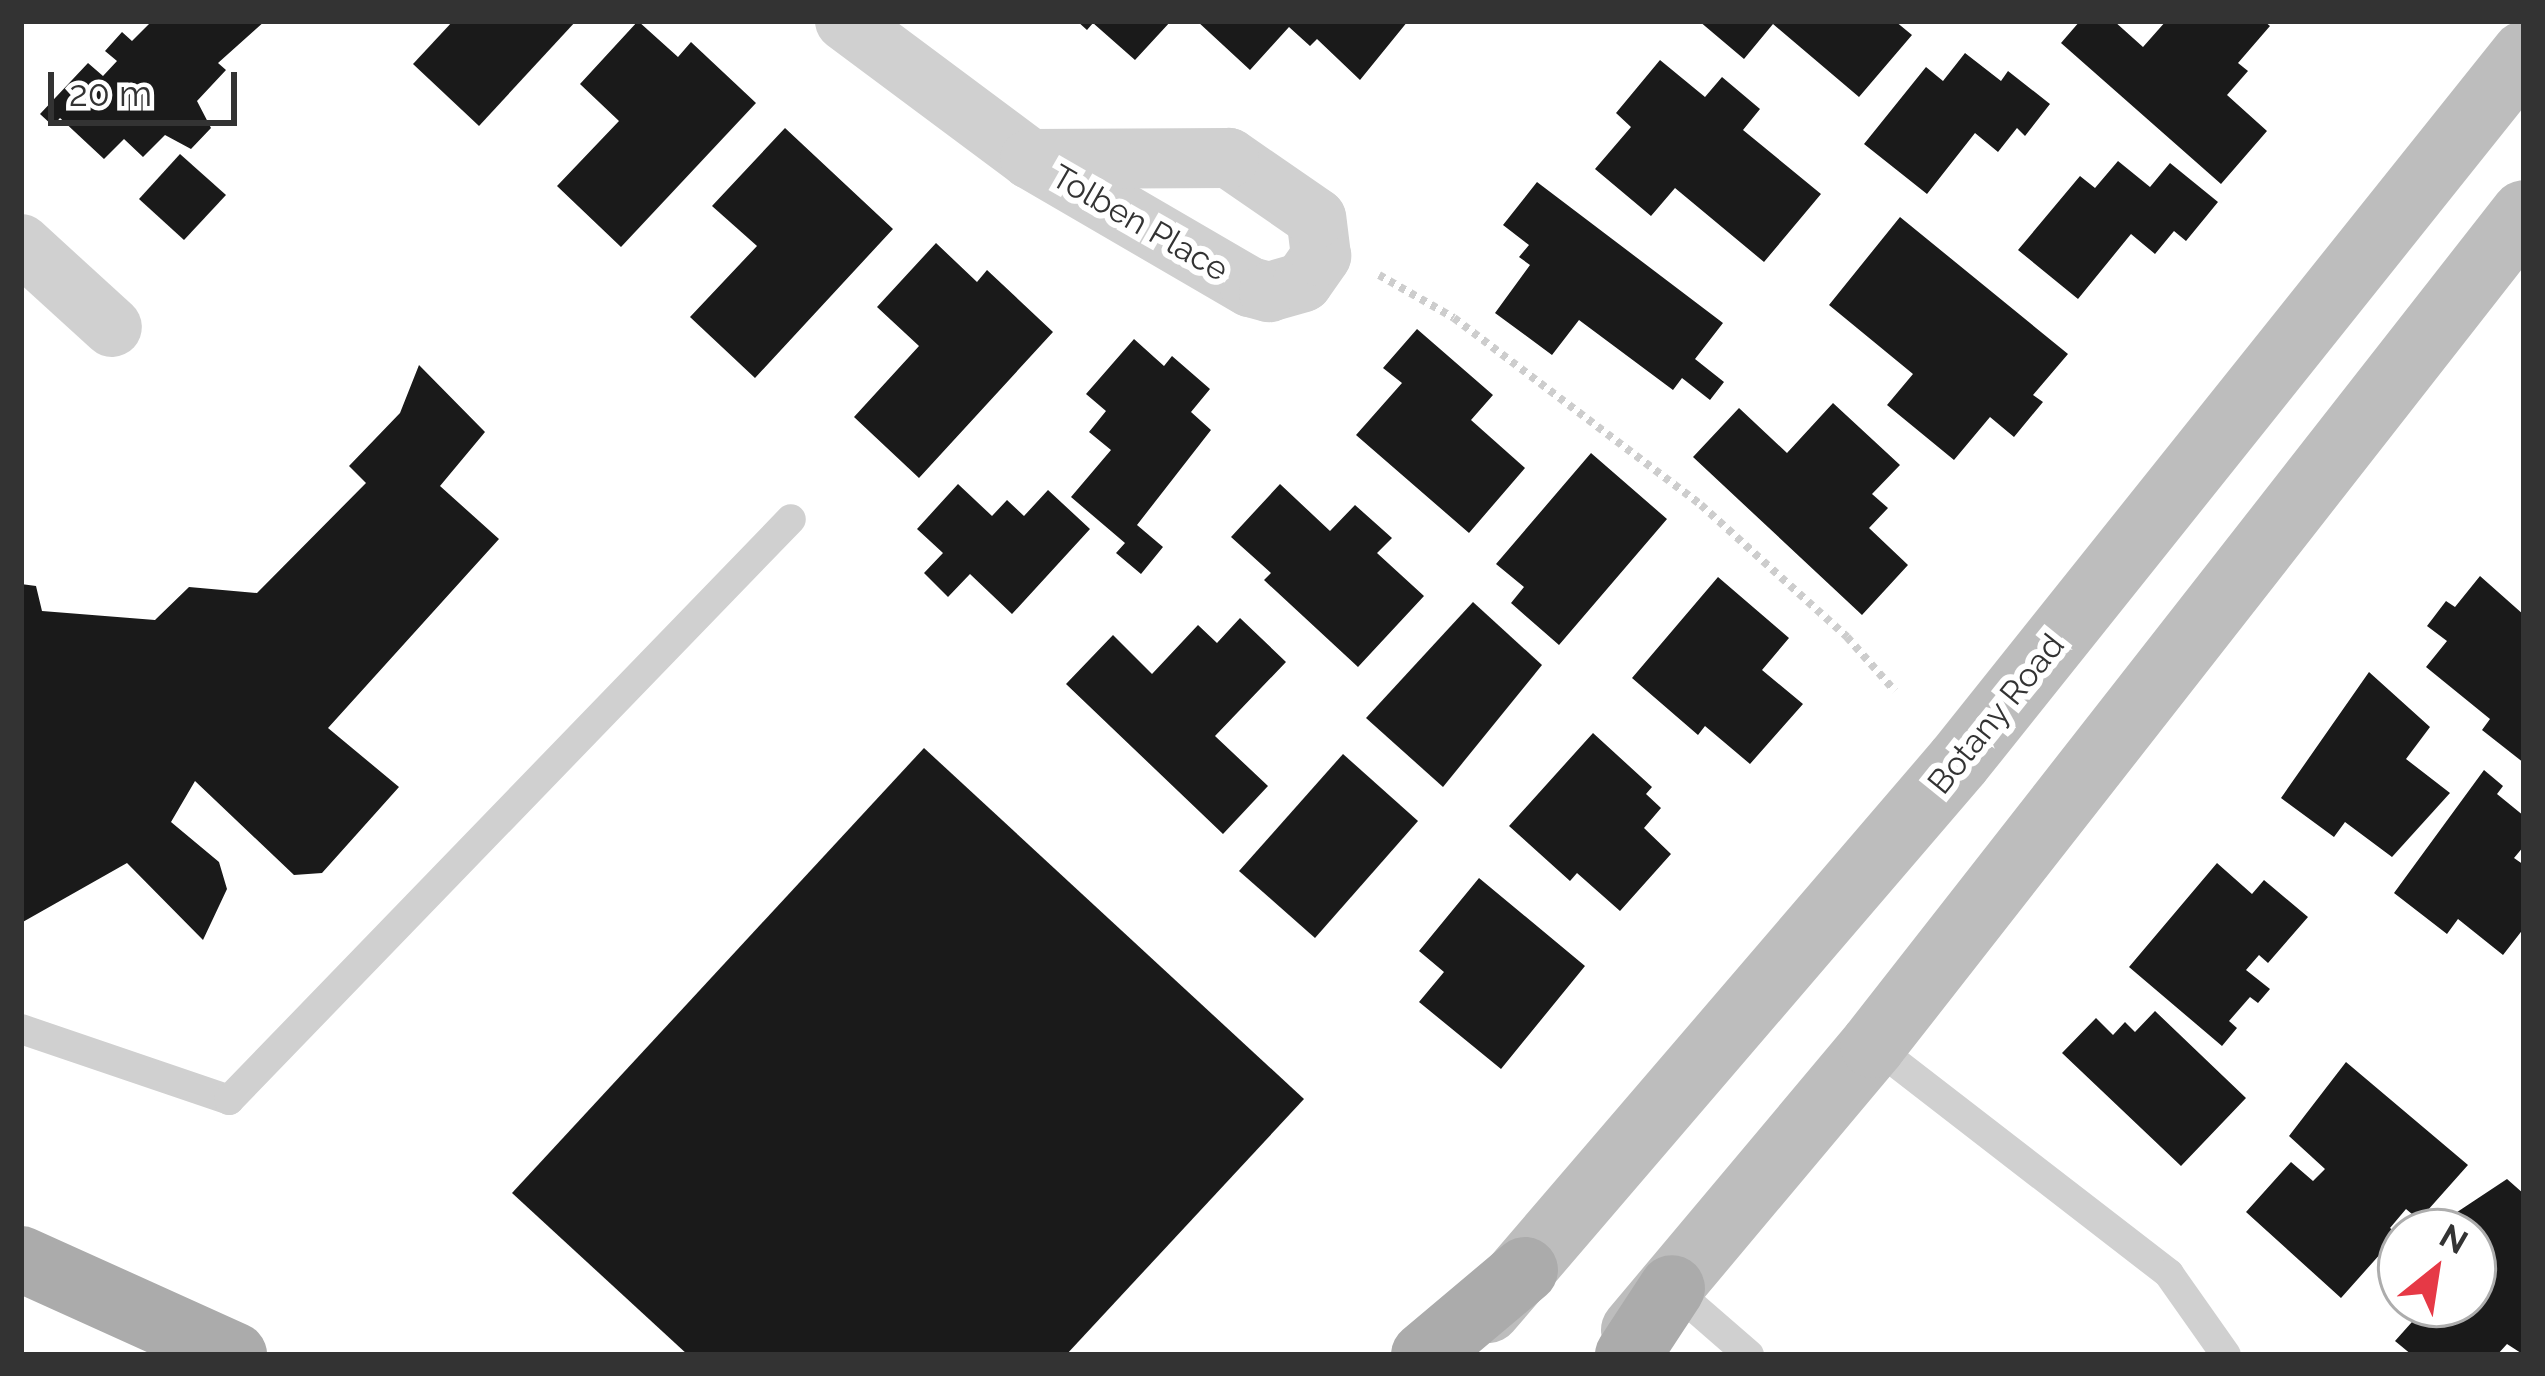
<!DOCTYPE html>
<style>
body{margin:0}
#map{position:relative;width:2545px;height:1376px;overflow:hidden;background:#fff;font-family:Raleway,sans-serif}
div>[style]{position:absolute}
.building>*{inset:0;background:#1a1a1a}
.path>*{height:8px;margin-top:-4px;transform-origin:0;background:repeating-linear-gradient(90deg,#cdcdcd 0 6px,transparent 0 12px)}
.lane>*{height:30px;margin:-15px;padding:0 15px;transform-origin:15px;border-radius:15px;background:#d0d0d0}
.street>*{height:60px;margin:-30px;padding:0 30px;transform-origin:30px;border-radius:30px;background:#d0d0d0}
.secondary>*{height:66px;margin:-33px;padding:0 33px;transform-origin:33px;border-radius:33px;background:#bdbdbd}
.primary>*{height:66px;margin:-33px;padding:0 33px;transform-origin:33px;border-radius:33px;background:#ababab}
span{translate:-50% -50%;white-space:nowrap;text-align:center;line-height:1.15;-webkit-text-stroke:12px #fff;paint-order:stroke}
.street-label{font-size:33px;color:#333}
.frame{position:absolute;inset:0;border:24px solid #333;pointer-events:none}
.north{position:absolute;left:2377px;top:1208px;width:120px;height:120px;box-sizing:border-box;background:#fff;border:3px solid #adadad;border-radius:50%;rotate:30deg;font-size:33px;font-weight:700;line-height:48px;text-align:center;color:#333}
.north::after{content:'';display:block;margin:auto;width:42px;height:54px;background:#e63946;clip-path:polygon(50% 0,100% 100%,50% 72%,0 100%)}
.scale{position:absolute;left:48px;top:72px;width:189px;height:54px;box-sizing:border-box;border:6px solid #333;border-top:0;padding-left:15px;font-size:36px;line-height:42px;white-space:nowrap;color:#333;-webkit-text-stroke:9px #fff;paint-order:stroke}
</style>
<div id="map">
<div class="building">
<div style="clip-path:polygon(152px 21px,265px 21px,218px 63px,226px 70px,197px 101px,211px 128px,191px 149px,165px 135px,143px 157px,124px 139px,104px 159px,60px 118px,53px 126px,40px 114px,88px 63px,103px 76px,117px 61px,105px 51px,122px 32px,132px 41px)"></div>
<div style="clip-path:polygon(453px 21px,576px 21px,479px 126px,413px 64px)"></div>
<div style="clip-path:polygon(638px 21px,678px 57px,691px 42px,756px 103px,621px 247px,557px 186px,619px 121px,580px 84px)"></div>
<div style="clip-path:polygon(1077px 21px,1171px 21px,1135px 60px,1093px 23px,1087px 30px)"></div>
<div style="clip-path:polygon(1197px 21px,1408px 21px,1360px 80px,1317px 39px,1310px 46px,1289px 27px,1250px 70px)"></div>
<div style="clip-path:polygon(1699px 21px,1895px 21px,1912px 35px,1859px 97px,1773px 24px,1744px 59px)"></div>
<div style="clip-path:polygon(2080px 21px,2114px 21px,2143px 47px,2166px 21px,2264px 21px,2270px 26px,2238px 63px,2248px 71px,2227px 95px,2267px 131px,2221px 184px,2061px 43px)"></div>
<div style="clip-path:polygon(1965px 53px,2001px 81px,2008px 71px,2050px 104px,2025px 136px,2017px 128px,1998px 152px,1975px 133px,1927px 194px,1864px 144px,1926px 67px,1943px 81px)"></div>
<div style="clip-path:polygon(1660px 60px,1705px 97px,1722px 77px,1760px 109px,1743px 130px,1821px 194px,1764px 262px,1675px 188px,1651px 216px,1595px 169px,1631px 127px,1616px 113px)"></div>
<div style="clip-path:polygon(785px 128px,893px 229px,755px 378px,690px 317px,757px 246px,712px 206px)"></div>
<div style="clip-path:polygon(180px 154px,226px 195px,184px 240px,139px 199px)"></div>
<div style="clip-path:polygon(2118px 161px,2150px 187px,2170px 163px,2218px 202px,2186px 241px,2174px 231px,2155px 254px,2131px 234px,2078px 299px,2018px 250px,2080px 176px,2095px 188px)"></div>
<div style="clip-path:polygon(1537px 182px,1723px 323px,1695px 359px,1724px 382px,1710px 400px,1682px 378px,1673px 390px,1579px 320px,1552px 355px,1495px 313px,1530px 265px,1519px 257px,1529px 245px,1503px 225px)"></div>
<div style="clip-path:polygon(1900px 217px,2068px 354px,2033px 395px,2043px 402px,2014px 437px,1990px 417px,1954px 460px,1887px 405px,1913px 374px,1829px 305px)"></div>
<div style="clip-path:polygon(936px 243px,977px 282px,987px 270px,1053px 332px,919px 478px,854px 417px,919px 346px,877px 307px)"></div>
<div style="clip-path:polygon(1417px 329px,1493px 395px,1471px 420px,1525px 468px,1469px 533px,1356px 435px,1402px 383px,1383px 368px)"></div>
<div style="clip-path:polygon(1134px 339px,1164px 366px,1172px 356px,1210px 389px,1191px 412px,1211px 430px,1137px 525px,1163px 547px,1141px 574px,1116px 553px,1125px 543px,1071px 497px,1111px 450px,1089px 432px,1106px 411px,1086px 394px)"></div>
<div style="clip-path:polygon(419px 365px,485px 432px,440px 486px,499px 539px,328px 728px,399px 787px,322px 873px,294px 875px,195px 781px,171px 822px,219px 862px,227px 889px,203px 940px,127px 863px,21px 923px,21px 584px,36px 586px,42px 611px,155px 620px,189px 587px,257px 593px,366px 483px,349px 466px,400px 413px)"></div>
<div style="clip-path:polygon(1833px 403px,1900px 465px,1872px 494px,1888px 508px,1869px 528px,1908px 565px,1862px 615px,1693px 457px,1739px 408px,1787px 453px)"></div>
<div style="clip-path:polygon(1591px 453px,1667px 519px,1559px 645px,1511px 603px,1524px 587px,1496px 564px)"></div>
<div style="clip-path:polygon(958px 484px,992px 516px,1007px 500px,1024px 516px,1048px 490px,1090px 529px,1012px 614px,970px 574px,948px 597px,924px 573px,943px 553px,917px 529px)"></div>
<div style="clip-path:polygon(1280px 484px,1330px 531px,1355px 505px,1392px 538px,1377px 553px,1424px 596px,1358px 667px,1264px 580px,1271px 573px,1231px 537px)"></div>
<div style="clip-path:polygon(2480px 576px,2524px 615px,2524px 763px,2482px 730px,2490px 719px,2426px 667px,2447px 641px,2427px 626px,2446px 601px,2455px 607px)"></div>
<div style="clip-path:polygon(1718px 577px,1789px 638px,1762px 670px,1803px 704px,1750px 764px,1705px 726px,1698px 735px,1632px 678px)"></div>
<div style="clip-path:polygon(1473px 602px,1542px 665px,1443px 787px,1366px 718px)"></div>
<div style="clip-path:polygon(1240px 618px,1286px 662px,1215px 736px,1268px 786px,1223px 834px,1066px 684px,1113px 635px,1152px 674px,1198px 625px,1217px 643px)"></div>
<div style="clip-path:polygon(2369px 672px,2430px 727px,2406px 759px,2450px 793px,2392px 857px,2345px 822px,2334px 837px,2281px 798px)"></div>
<div style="clip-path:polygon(1593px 733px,1652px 787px,1646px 794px,1661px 808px,1644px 828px,1671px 854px,1620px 911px,1577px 873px,1570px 881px,1509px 826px)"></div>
<div style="clip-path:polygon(924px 748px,1304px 1099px,1066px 1355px,688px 1355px,512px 1193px)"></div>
<div style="clip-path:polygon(1343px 754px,1418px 821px,1315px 938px,1239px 871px)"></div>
<div style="clip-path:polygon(2484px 770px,2503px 786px,2497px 794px,2524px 816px,2524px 846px,2514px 858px,2524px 865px,2524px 928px,2503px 955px,2458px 919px,2447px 934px,2394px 893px)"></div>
<div style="clip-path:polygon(2217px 863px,2252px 894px,2264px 880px,2308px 917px,2268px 963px,2259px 955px,2246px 970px,2270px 989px,2258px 1003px,2250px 997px,2229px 1021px,2237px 1028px,2222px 1046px,2129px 967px)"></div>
<div style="clip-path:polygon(1479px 878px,1585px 966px,1501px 1069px,1419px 1002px,1444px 972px,1419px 951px)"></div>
<div style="clip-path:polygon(2155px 1011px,2246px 1098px,2181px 1166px,2062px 1053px,2096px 1018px,2113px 1035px,2125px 1022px,2135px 1032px)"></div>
<div style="clip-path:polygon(2346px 1062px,2468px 1165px,2419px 1220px,2406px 1209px,2390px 1228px,2398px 1234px,2341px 1298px,2246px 1212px,2291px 1162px,2313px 1181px,2325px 1169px,2289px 1136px)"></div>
<div style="clip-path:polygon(2507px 1179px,2524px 1194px,2524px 1355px,2507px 1344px,2497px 1355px,2412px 1355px,2395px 1341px,2428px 1304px,2473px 1304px,2473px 1232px,2433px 1228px)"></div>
</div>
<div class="path">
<div style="left:1379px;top:275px;width:86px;rotate:29.8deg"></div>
<div style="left:1454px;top:318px;width:310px;rotate:37.1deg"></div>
<div style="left:1701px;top:505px;width:197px;rotate:42.1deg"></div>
<div style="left:1847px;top:637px;width:72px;rotate:48.4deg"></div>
</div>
<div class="lane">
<div style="left:21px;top:1029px;width:220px;rotate:18.8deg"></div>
<div style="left:229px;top:1100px;width:808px;rotate:-45.95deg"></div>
<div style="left:1873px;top:1045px;width:374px;rotate:37.7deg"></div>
<div style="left:2169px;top:1274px;width:99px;rotate:54.9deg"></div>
<div style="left:1672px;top:1288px;width:102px;rotate:41deg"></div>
</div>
<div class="street">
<div style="left:845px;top:21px;width:231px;rotate:36.7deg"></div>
<div style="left:1030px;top:159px;width:255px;rotate:30.2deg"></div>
<div style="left:1250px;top:287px;width:20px;rotate:15deg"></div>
<div style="left:1269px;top:292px;width:35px;rotate:-16deg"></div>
<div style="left:1303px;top:282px;width:32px;rotate:-55deg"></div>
<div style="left:1321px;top:256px;width:38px;rotate:-97deg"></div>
<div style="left:1316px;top:218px;width:106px;rotate:-145.4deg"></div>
<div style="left:1229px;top:158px;width:199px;rotate:179.7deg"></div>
<div style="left:21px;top:244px;width:123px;rotate:42.4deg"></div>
</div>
<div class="secondary">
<div style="left:1488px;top:1310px;width:723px;rotate:-49.37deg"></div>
<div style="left:1959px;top:761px;width:905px;rotate:-51.37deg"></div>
<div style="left:1634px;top:1330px;width:372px;rotate:-50deg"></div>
<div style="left:1873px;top:1045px;width:1056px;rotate:-51.96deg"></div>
</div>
<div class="primary">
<div style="left:21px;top:1259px;width:234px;rotate:24.3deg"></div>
<div style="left:1424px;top:1355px;width:132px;rotate:-40.1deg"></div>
<div style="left:1628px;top:1355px;width:80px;rotate:-56.7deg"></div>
</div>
<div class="street-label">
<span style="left:1140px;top:223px;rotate:30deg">Tolben Place</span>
<span style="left:1996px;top:714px;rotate:-51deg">Botany Road</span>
</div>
<div class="frame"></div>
<div class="north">N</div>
<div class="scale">20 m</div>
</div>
